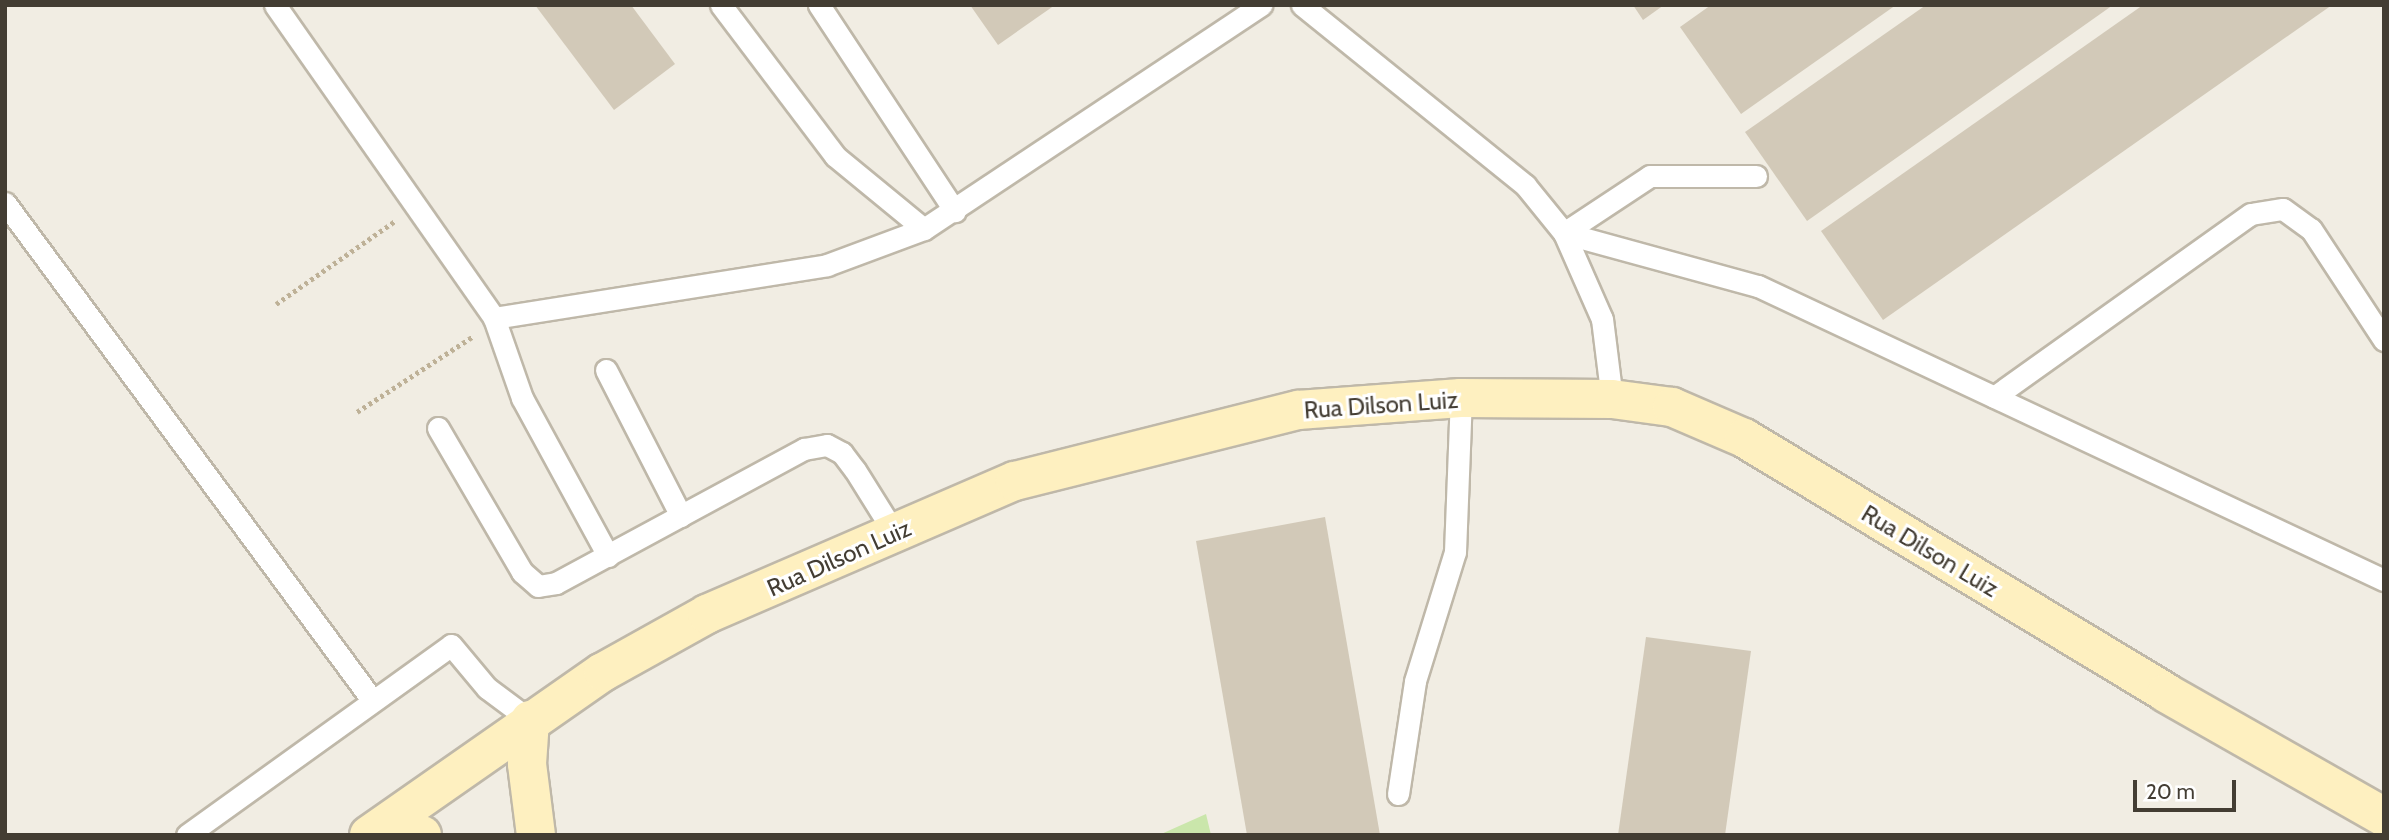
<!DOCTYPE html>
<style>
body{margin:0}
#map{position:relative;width:2389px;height:840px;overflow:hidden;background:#f1ede3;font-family:Cabin,sans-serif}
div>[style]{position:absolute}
.green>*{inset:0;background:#cae6ab}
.building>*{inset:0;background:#d2c9b8}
.path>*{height:4.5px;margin-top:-2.25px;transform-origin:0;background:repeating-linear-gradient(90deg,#beb197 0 3.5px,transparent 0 7px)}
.roads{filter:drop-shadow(2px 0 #bfb8a9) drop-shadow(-2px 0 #bfb8a9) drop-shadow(0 2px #bfb8a9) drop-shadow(0 -2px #bfb8a9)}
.lane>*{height:21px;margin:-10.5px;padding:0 10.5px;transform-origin:10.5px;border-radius:10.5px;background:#fff}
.secondary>*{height:38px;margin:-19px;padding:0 19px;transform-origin:19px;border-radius:19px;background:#fef0c0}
span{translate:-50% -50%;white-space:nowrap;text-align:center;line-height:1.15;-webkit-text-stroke:6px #fff;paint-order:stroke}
.street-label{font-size:24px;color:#433d33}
.frame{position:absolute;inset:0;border:7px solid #433d33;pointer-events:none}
.scale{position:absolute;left:2133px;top:780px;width:103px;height:32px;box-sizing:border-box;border:4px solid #433d33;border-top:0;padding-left:9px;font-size:21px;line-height:24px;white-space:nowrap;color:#433d33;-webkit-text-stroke:5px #fff;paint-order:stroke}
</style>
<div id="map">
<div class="green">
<div style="clip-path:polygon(1206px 814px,1211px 835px,1159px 835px)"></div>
</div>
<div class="building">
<div style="clip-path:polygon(535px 5px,631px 5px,675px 64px,614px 110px)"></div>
<div style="clip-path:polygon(970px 5px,1055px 5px,998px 45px)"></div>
<div style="clip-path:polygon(1633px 5px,1664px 5px,1643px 20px)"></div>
<div style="clip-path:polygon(1711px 5px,1896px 5px,1741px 114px,1680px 27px)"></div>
<div style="clip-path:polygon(1926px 5px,2113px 5px,1807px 221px,1745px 132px)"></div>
<div style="clip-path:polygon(2143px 5px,2332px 5px,1883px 320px,1821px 231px)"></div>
<div style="clip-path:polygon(1325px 517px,1380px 835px,1247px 835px,1196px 541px)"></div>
<div style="clip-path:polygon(1646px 637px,1751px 651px,1725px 835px,1618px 835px)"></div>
</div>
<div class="path">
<div style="left:276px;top:304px;width:145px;rotate:-34.9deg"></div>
<div style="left:357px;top:412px;width:137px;rotate:-33.1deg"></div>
</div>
<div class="roads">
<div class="lane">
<div style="left:275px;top:5px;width:382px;rotate:55deg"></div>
<div style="left:494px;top:318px;width:337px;rotate:-9deg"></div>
<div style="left:827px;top:265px;width:103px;rotate:-20.4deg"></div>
<div style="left:924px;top:229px;width:405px;rotate:-33.6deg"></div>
<div style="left:721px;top:5px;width:189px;rotate:52.9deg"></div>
<div style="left:835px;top:156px;width:115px;rotate:39.4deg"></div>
<div style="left:819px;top:5px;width:247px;rotate:56.6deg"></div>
<div style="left:1302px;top:5px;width:287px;rotate:38.9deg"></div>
<div style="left:1525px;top:185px;width:62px;rotate:50.9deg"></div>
<div style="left:1564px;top:233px;width:94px;rotate:66.2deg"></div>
<div style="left:1602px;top:319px;width:81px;rotate:82.9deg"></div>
<div style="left:1756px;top:176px;width:106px;rotate:180deg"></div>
<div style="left:1650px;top:176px;width:103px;rotate:146.5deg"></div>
<div style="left:1564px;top:233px;width:201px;rotate:15.3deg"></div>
<div style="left:1758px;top:286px;width:692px;rotate:25.16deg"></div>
<div style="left:5px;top:203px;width:619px;rotate:53.54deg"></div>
<div style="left:494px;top:318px;width:85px;rotate:70.7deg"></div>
<div style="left:522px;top:398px;width:180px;rotate:61.4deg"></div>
<div style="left:606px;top:370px;width:164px;rotate:62.8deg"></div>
<div style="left:1994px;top:397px;width:315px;rotate:-35.5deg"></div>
<div style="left:2251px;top:214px;width:32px;rotate:-9deg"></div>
<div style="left:2283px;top:209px;width:34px;rotate:36deg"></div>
<div style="left:2311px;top:229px;width:133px;rotate:56.7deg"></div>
<div style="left:438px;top:428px;width:167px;rotate:59.7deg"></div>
<div style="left:522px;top:572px;width:21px;rotate:41deg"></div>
<div style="left:538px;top:586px;width:18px;rotate:-9deg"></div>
<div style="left:556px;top:583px;width:282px;rotate:-28.4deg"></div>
<div style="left:804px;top:449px;width:23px;rotate:-10deg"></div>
<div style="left:827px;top:445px;width:17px;rotate:28deg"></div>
<div style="left:842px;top:453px;width:21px;rotate:53deg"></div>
<div style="left:855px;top:470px;width:75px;rotate:58deg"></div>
<div style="left:1398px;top:794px;width:114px;rotate:-81.4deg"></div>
<div style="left:1415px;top:681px;width:135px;rotate:-72.8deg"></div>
<div style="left:1455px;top:552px;width:154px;rotate:-87.8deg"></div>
<div style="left:187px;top:835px;width:325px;rotate:-35.7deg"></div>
<div style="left:451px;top:645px;width:56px;rotate:50.1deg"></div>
<div style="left:487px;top:688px;width:54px;rotate:36.7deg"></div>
</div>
<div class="secondary">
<div style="left:530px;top:720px;width:44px;rotate:93.9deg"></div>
<div style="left:527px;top:764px;width:72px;rotate:82.8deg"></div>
<div style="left:369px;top:835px;width:285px;rotate:-34.9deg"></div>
<div style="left:603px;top:672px;width:119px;rotate:-29.1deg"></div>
<div style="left:707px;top:614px;width:335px;rotate:-23.4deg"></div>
<div style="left:1015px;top:481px;width:292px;rotate:-14.1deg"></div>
<div style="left:1298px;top:410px;width:163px;rotate:-4.2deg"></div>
<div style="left:1461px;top:398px;width:151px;rotate:0.4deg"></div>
<div style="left:1612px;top:399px;width:61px;rotate:7.6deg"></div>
<div style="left:1672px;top:407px;width:78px;rotate:23.3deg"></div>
<div style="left:1744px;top:438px;width:493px;rotate:31.1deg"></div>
<div style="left:2166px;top:693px;width:251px;rotate:29.6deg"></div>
<div style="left:403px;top:835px;width:19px"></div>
</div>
</div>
<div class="street-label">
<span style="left:1381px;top:405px;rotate:-4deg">Rua Dilson Luiz</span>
<span style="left:1930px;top:551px;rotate:31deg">Rua Dilson Luiz</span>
<span style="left:839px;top:558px;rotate:-24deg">Rua Dilson Luiz</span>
</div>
<div class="frame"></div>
<div class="scale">20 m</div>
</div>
